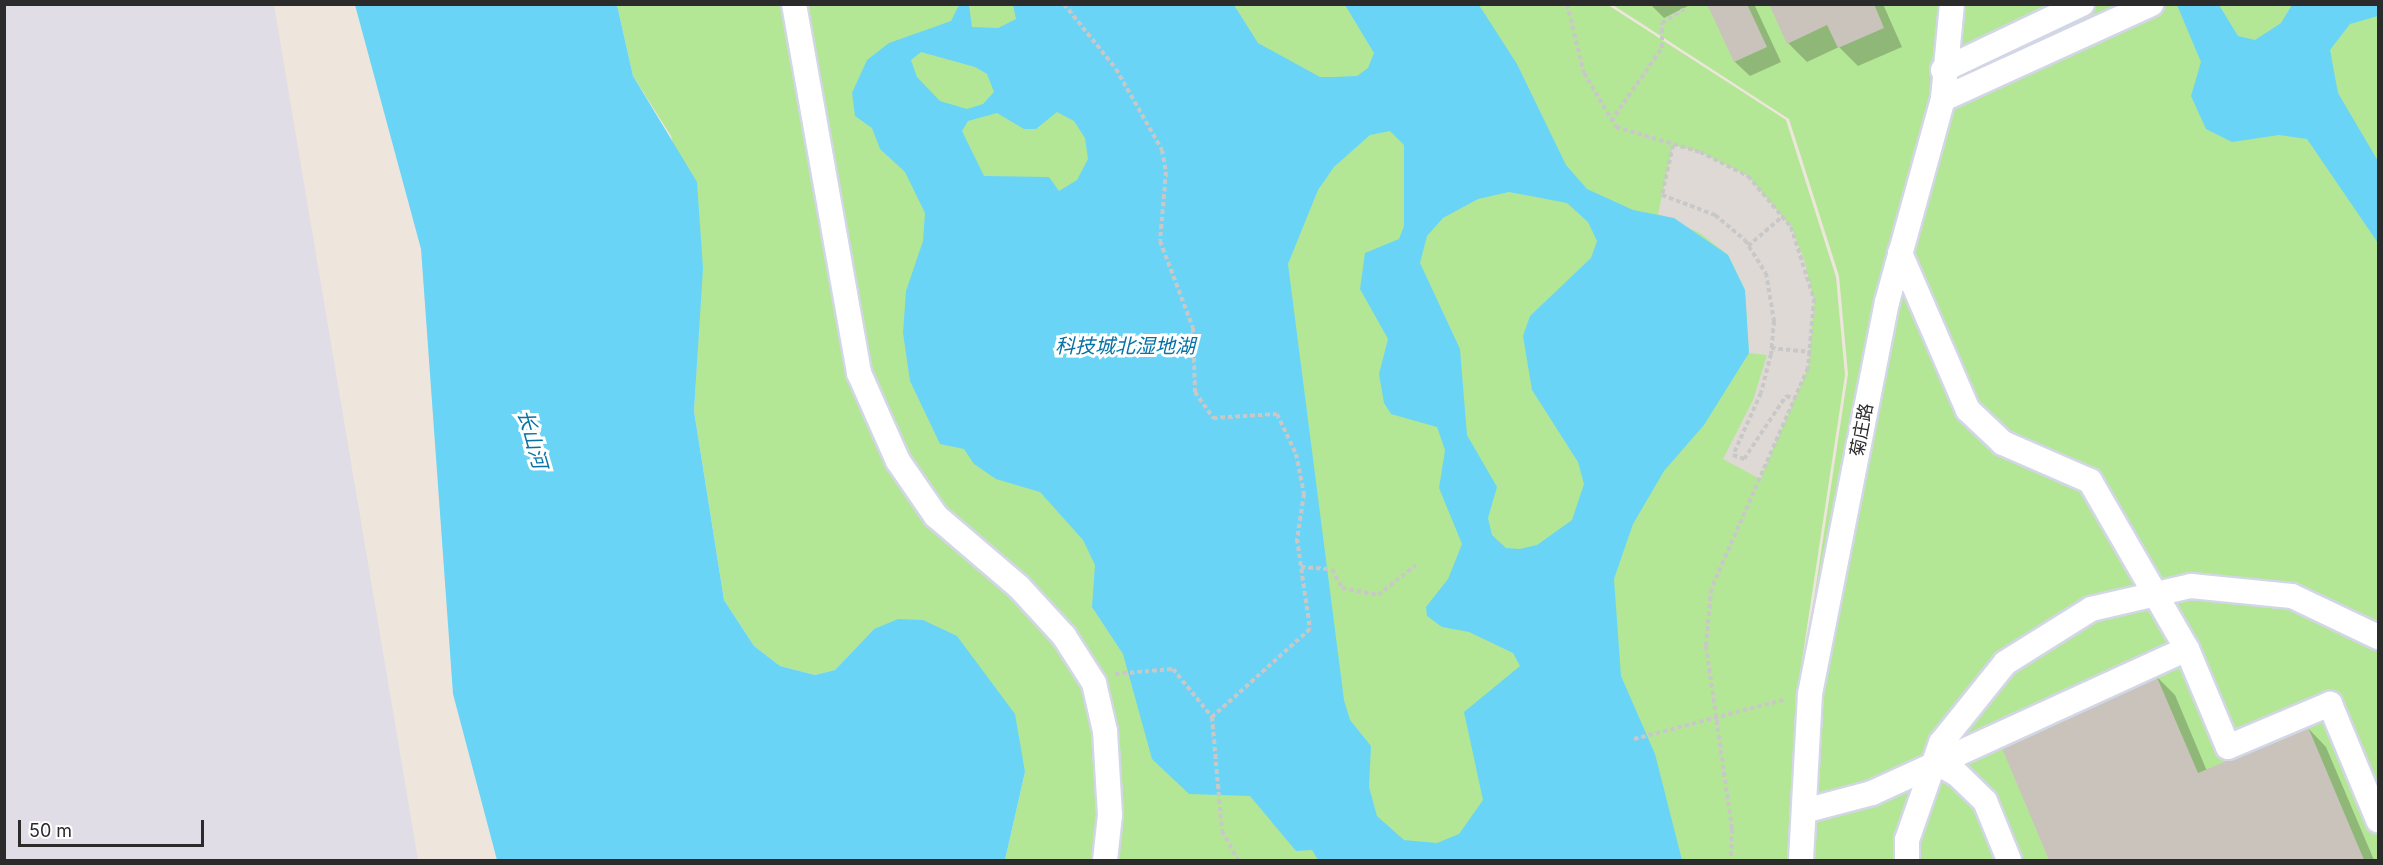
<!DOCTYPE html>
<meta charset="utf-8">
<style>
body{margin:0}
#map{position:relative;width:2383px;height:865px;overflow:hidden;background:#eee6dc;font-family:Inter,"Noto Sans SC",sans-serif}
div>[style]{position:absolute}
.industrial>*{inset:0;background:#e0dde6}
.green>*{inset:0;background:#b3e796}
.plaza>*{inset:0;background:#ded9d4}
.water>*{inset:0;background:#6ad4f6}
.shadow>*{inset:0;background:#0003}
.building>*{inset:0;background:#c9c3bc}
.path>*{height:4px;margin-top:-2px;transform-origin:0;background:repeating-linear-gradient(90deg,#c8c8c8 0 4.5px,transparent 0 7.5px)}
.roads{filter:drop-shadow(2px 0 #d2d6e5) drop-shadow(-2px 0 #d2d6e5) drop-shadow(0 2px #d2d6e5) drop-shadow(0 -2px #d2d6e5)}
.minor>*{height:24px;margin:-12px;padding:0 12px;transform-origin:12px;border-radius:12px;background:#fff}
span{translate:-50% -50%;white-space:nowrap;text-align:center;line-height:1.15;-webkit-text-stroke:6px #fff;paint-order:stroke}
.street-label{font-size:18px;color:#2b2b2b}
.water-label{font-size:20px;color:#0672a5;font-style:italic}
.frame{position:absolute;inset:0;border:6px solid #2b2b2b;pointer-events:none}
.scale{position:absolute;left:18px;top:820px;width:186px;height:27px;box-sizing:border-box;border:3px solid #2b2b2b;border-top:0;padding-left:8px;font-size:18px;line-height:21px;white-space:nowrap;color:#2b2b2b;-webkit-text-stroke:4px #fff;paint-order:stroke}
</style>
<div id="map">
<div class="industrial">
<div style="clip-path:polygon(5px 4px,274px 5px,418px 860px,5px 860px)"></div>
</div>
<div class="green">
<div style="clip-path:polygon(617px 5px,1608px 5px,1786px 120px,1836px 277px,1845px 375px,1798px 687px,1811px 860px,1005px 860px,1025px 772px,874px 629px,835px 670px,815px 675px,780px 666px,754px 646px,724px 600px,694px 411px,702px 268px,671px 136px,633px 76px)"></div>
<div style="clip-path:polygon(1613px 5px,2378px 5px,2378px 860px,1814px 860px,1801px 685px,1848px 374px,1839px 276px,1789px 119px)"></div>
</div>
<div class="plaza">
<div style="clip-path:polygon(1673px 145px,1700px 152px,1748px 176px,1791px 227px,1805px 262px,1814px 302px,1808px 368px,1760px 479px,1723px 459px,1753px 400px,1767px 355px,1749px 353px,1745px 290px,1728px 255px,1700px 233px,1658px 214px)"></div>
</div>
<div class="water">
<div style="clip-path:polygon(355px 5px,617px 5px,633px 76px,697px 182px,703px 268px,694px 411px,724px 600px,754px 646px,780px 666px,815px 675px,835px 670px,874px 629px,898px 619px,923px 620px,957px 636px,1015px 714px,1025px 772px,1005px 860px,497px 860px,453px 694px,421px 249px)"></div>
<div style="clip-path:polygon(evenodd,959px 5px,969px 5px,972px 27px,998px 28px,1016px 19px,1013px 5px,1234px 5px,1258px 43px,1320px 77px,1334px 77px,1357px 76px,1368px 68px,1374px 53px,1345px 5px,1479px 5px,1517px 64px,1566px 165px,1587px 189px,1633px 210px,1674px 218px,1728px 255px,1745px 290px,1749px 353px,1704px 425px,1664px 471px,1633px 524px,1614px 579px,1621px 676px,1655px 754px,1682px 860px,1318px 860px,1312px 850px,1296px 851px,1250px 796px,1189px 794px,1152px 759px,1123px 654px,1092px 607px,1095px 565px,1083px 540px,1040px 492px,996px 479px,974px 464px,964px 449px,940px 444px,910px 381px,903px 333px,906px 291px,923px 241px,925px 213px,905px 172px,880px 149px,872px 128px,855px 116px,852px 93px,867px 60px,889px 43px,951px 21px,959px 5px,921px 52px,975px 67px,987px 74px,994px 92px,983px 104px,967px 109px,940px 101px,917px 77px,911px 60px,921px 52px,959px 5px,1057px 112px,1074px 121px,1085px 138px,1088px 159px,1077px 180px,1059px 191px,1049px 177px,984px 176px,962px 131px,968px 121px,997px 113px,1024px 129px,1036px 129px,1057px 112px,959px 5px,1390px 131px,1404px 145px,1404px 226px,1399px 239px,1365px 253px,1360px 289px,1388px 339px,1379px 374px,1384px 403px,1391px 414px,1437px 427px,1445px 450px,1439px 488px,1462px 544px,1448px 579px,1426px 607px,1427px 616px,1442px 627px,1469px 632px,1513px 653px,1520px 666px,1464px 712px,1483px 800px,1459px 834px,1437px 843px,1404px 840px,1377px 816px,1369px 787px,1371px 746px,1350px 720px,1344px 700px,1288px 264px,1318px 190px,1334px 167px,1370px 135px,1390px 131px,959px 5px,1509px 192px,1567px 203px,1588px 222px,1597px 241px,1591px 258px,1530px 316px,1523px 336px,1532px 390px,1578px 462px,1584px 484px,1572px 520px,1537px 545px,1520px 549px,1506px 548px,1492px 535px,1488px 518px,1497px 487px,1467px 435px,1460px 349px,1420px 263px,1427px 236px,1443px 218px,1478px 199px,1509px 192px)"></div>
<div style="clip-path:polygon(2177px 5px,2219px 5px,2238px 36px,2255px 40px,2281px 23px,2292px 5px,2378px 5px,2378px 16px,2350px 24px,2330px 50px,2338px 93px,2378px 161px,2378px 243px,2307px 139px,2279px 135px,2232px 142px,2206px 129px,2191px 96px,2201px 62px)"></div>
</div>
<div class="shadow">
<div style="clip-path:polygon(1650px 4px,1692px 4px,1664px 18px)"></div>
<div style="clip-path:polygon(1708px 4px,1754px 4px,1781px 62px,1750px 76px,1735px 62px)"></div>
<div style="clip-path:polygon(1771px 4px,1883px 4px,1902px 47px,1858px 66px,1839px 47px,1807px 62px,1788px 43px)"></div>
<div style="clip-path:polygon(2156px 676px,2175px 695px,2207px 771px,2308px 728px,2326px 747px,2374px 860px,2051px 860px,2001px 741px)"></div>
</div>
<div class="building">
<div style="clip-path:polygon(1707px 4px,1747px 4px,1767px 47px,1734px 62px)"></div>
<div style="clip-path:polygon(1769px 4px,1874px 4px,1884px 28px,1838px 48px,1827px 25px,1787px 44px)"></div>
<div style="clip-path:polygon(2156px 675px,2198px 773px,2308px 727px,2364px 860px,2049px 860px,1999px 741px)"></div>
</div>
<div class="path">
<div style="left:1064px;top:4px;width:83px;rotate:51.3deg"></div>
<div style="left:1116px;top:69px;width:93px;rotate:60.4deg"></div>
<div style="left:1162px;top:150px;width:22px;rotate:80deg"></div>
<div style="left:1166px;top:172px;width:69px;rotate:95deg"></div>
<div style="left:1160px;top:241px;width:93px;rotate:69.2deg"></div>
<div style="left:1193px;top:328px;width:64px;rotate:88.2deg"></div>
<div style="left:1195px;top:392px;width:32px;rotate:55deg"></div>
<div style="left:1213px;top:418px;width:64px;rotate:-3.6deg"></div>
<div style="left:1277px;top:414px;width:44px;rotate:64.6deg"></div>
<div style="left:1296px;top:454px;width:41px;rotate:78.7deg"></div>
<div style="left:1304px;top:494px;width:46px;rotate:98.8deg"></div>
<div style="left:1297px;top:539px;width:91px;rotate:81.8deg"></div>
<div style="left:1310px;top:629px;width:132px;rotate:138.1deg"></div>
<div style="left:1212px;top:717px;width:114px;rotate:85deg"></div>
<div style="left:1222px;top:831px;width:33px;rotate:61deg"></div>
<div style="left:1567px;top:4px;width:71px;rotate:76.2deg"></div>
<div style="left:1584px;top:73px;width:63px;rotate:59.3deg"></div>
<div style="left:1616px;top:127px;width:88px;rotate:16.6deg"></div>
<div style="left:1700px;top:152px;width:54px;rotate:26.6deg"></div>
<div style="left:1748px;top:176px;width:67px;rotate:49.9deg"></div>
<div style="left:1791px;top:227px;width:76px;rotate:72.3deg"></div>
<div style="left:1814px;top:299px;width:69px;rotate:95deg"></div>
<div style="left:1808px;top:368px;width:241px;rotate:113.7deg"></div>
<div style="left:1711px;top:589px;width:57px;rotate:95deg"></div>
<div style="left:1706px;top:646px;width:185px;rotate:81.9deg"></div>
<div style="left:1732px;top:829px;width:31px;rotate:92deg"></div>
<div style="left:1611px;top:121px;width:89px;rotate:-55.1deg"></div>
<div style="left:1662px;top:48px;width:25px;rotate:-90deg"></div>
<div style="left:1662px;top:23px;width:26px;rotate:-32deg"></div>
<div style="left:1673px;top:145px;width:51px;rotate:102.4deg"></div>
<div style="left:1662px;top:195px;width:57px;rotate:20.7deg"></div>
<div style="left:1715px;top:215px;width:39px;rotate:40deg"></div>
<div style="left:1745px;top:240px;width:39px;rotate:58deg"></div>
<div style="left:1766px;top:273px;width:49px;rotate:80.5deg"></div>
<div style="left:1774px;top:321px;width:33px;rotate:95deg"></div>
<div style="left:1771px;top:354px;width:40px;rotate:104.4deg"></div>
<div style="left:1761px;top:393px;width:68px;rotate:114.3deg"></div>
<div style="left:1733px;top:455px;width:12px;rotate:20deg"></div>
<div style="left:1744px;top:459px;width:76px;rotate:-56.3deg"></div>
<div style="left:1786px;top:396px;width:9px;rotate:18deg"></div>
<div style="left:1748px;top:246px;width:46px;rotate:-40.6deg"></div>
<div style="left:1771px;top:348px;width:40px;rotate:5.7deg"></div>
<div style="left:1301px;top:567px;width:31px;rotate:4deg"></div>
<div style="left:1332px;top:569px;width:21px;rotate:62deg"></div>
<div style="left:1342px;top:588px;width:37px;rotate:11deg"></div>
<div style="left:1378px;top:595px;width:48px;rotate:-38.3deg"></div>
<div style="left:1115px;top:674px;width:58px;rotate:-4.9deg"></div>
<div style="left:1173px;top:669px;width:62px;rotate:50.9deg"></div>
<div style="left:1634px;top:739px;width:157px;rotate:-14.7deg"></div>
</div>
<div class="roads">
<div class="minor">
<div style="left:794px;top:4px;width:375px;rotate:80deg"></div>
<div style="left:859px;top:373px;width:96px;rotate:66.1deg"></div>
<div style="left:898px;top:461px;width:67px;rotate:55.4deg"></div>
<div style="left:936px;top:516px;width:109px;rotate:40.5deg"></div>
<div style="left:1019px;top:587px;width:67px;rotate:47.4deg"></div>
<div style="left:1064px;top:636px;width:56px;rotate:57.4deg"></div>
<div style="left:1094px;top:683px;width:49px;rotate:77.1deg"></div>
<div style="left:1105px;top:731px;width:84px;rotate:86.6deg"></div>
<div style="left:1110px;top:815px;width:45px;rotate:96.3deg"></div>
<div style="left:1943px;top:70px;width:154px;rotate:-25.4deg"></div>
<div style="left:1943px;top:99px;width:229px;rotate:-24.5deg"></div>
<div style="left:1900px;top:253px;width:171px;rotate:66.6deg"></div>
<div style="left:1968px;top:410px;width:48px;rotate:43.3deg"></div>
<div style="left:2003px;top:443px;width:95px;rotate:23.6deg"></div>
<div style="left:2090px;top:481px;width:194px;rotate:60deg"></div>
<div style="left:1935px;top:762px;width:25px;rotate:29deg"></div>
<div style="left:1957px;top:774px;width:39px;rotate:44deg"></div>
<div style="left:1985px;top:801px;width:64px;rotate:67.9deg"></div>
<div style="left:1804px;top:811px;width:70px;rotate:-14.8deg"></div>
<div style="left:1872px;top:793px;width:346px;rotate:-24.6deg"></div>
<div style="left:2187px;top:649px;width:106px;rotate:67.3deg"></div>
<div style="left:2228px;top:747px;width:111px;rotate:-22.9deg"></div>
<div style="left:2330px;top:704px;width:126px;rotate:67.5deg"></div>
<div style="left:1801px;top:860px;width:166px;rotate:-86.9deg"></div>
<div style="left:1810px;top:694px;width:399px;rotate:-78.9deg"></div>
<div style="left:1887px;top:302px;width:211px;rotate:-74.6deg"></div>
<div style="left:1943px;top:99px;width:95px;rotate:-84.6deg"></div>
<div style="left:1907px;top:860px;width:20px;rotate:-90deg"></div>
<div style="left:1907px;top:840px;width:103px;rotate:-70.7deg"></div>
<div style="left:1941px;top:743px;width:102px;rotate:-51.3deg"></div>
<div style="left:2005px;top:663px;width:102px;rotate:-32.1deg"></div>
<div style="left:2091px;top:609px;width:103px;rotate:-13deg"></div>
<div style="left:2191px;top:586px;width:101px;rotate:5.7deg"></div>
<div style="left:2292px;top:596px;width:95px;rotate:25.5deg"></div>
</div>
</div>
<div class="street-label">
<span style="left:1862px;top:430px;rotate:-79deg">菊庄路</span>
</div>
<div class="water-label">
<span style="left:1125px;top:346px">科技城北湿地湖</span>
<span style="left:532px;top:439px;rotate:74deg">长山河</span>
</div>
<div class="frame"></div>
<div class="scale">50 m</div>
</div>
